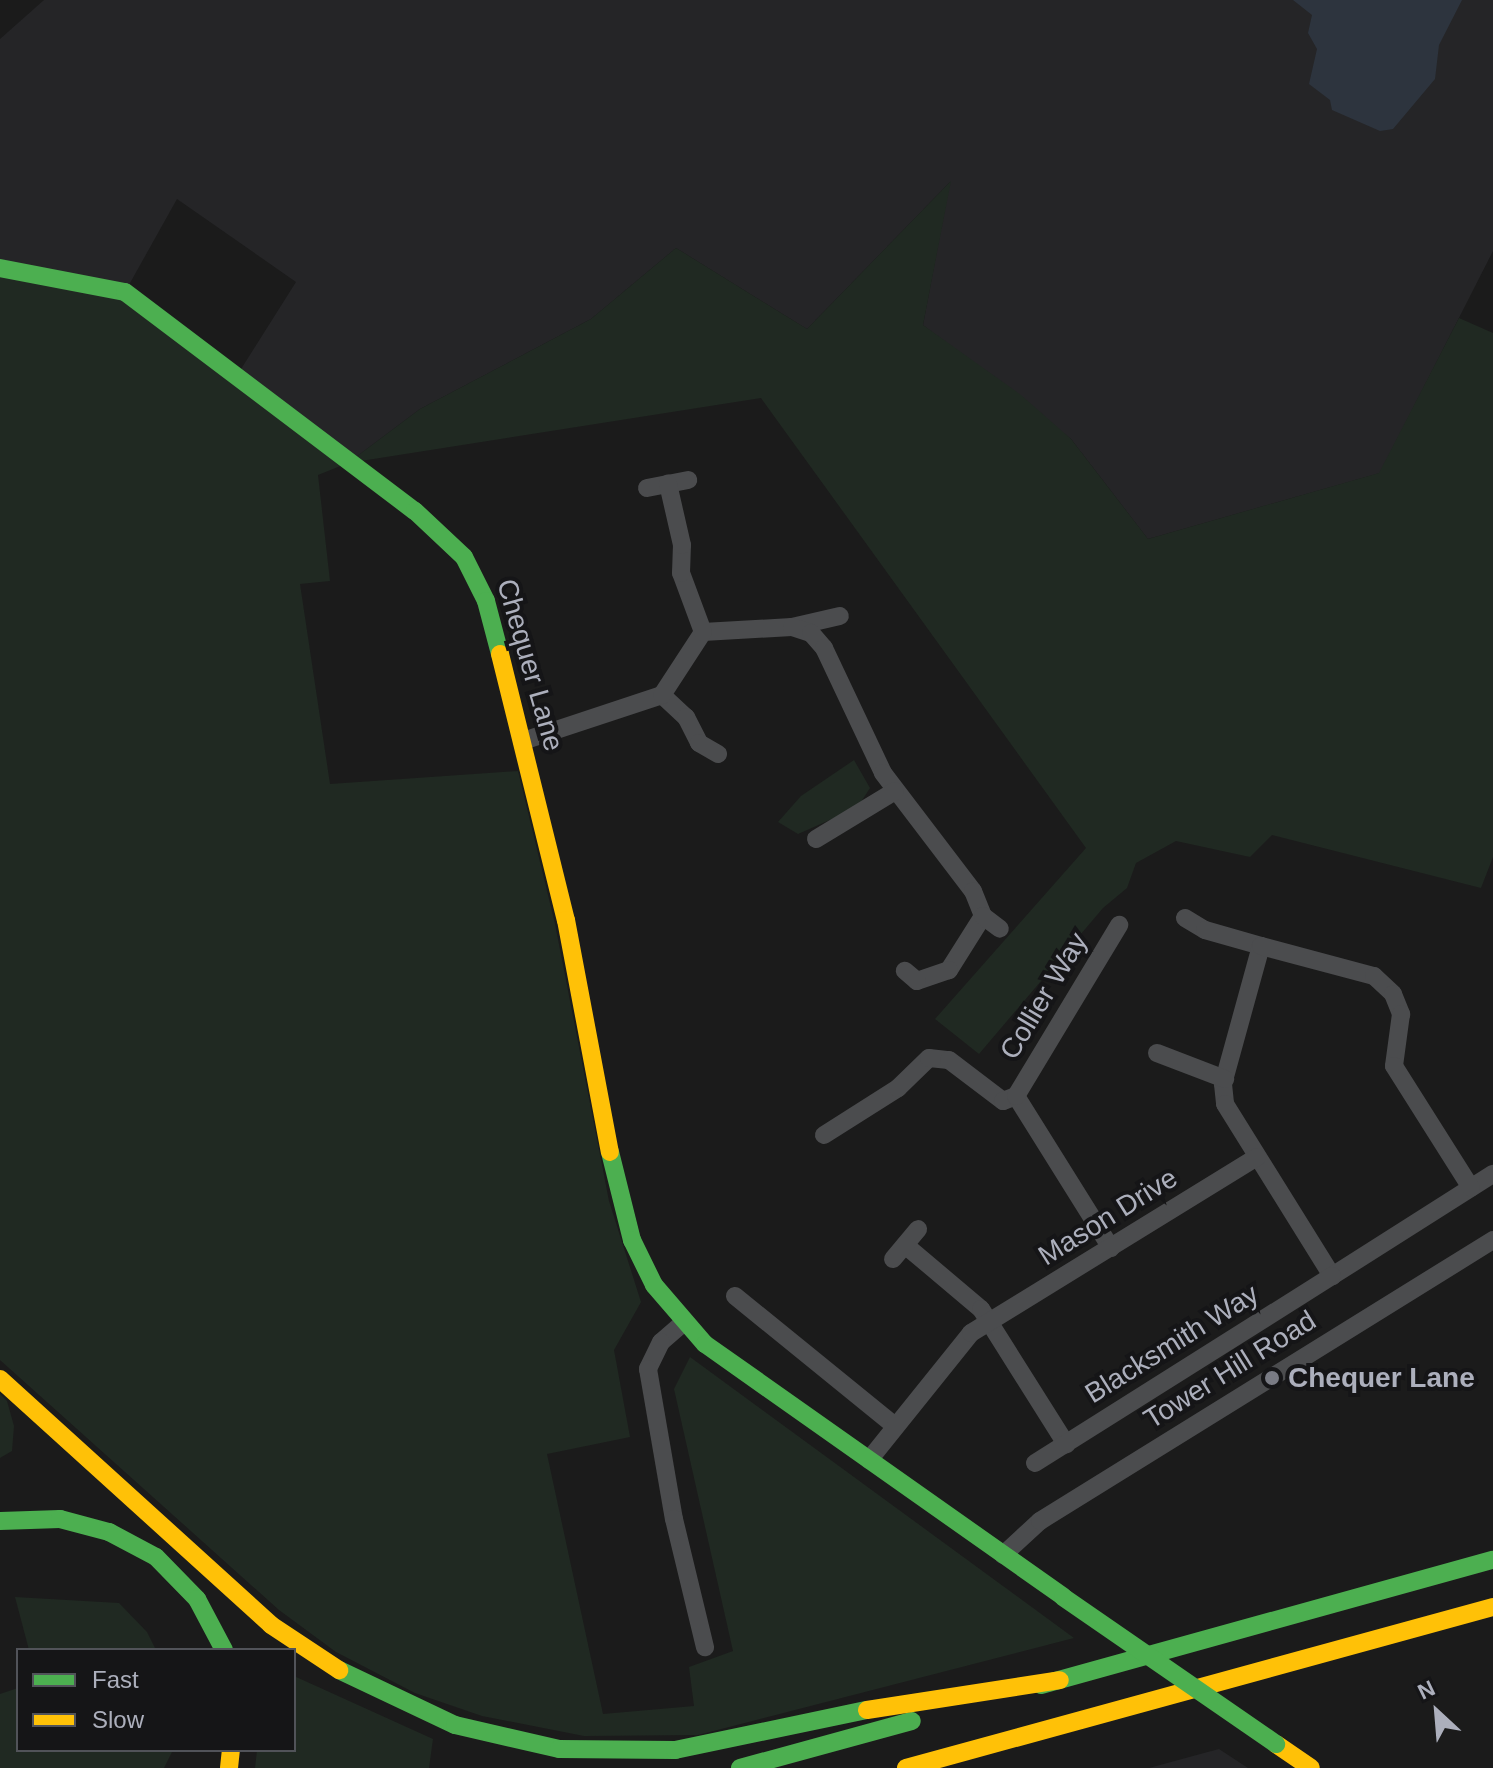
<!DOCTYPE html>
<style>
body{margin:0}
#map{position:relative;width:1493px;height:1768px;overflow:hidden;background:#1b1b1b;font-family:Arial,sans-serif}
div>[style]{position:absolute}
.built>*{inset:0;background:#252527}
.green>*{inset:0;background:#202922}
.water>*{inset:0;background:#2d343e}
.street>*{height:18px;margin:-9px;padding:0 9px;transform-origin:9px;border-radius:9px;background:#4b4c4e}
.fast>*{height:18px;margin:-9px;padding:0 9px;transform-origin:9px;border-radius:9px;background:#4caf50}
.slow>*{height:18px;margin:-9px;padding:0 9px;transform-origin:9px;border-radius:9px;background:#ffc107}
.fast-bridge>*{height:18px;margin:-9px;padding:0 9px;transform-origin:9px;border-radius:9px;background:#4caf50}
.dots>*{width:22px;height:22px;translate:-50% -50%;box-sizing:border-box;border:4px solid #151517;border-radius:50%}
span{translate:-50% -50%;white-space:nowrap;text-align:center;line-height:1.15;-webkit-text-stroke:8px #151517;paint-order:stroke}
.street-label{font-size:28px;color:#acafbc}
.poi-label{font-size:28px;color:#acafbc;font-weight:700}
.left{translate:0 -50%;text-align:left}
.legend{position:absolute;left:16px;top:1648px;width:280px;height:104px;box-sizing:border-box;background:#151517;border:2px solid #515359;margin:0;padding:10px 14px;list-style:none;font-size:24px;color:#acafbc}
.legend li{display:flex;align-items:center;gap:16px;height:40px}
.legend b{width:40px;border:2px solid #515359}
.north{position:absolute;left:1397px;top:1672px;width:80px;height:80px;-webkit-text-stroke:6px #151517;paint-order:stroke;rotate:334deg;font-size:22px;font-weight:700;line-height:32px;text-align:center;color:#acafbc}
.north::after{content:'';display:block;margin:auto;width:28px;height:36px;background:#acafbc;clip-path:polygon(50% 0,100% 100%,50% 72%,0 100%)}
</style>
<div id="map">
<div class="built">
<div style="clip-path:polygon(44px 0,1493px 0,1493px 251px,1380px 473px,1148px 539px,1071px 439px,923px 325px,950px 182px,807px 329px,676px 248px,591px 319px,420px 409px,348px 463px,236px 377px,296px 282px,177px 199px,125px 292px,0 267px,0 39px)"></div>
<div style="clip-path:polygon(1219px 1749px,1248px 1768px,1149px 1768px,1204px 1753px)"></div>
</div>
<div class="green">
<div style="clip-path:polygon(951px 181px,923px 325px,1021px 395px,1071px 439px,1148px 539px,1379px 473px,1459px 318px,1493px 333px,1493px 857px,1481px 888px,1272px 835px,1250px 857px,1176px 841px,1136px 863px,1127px 888px,1103px 908px,979px 1054px,935px 1019px,1086px 848px,761px 398px,348px 463px,318px 475px,330px 581px,300px 584px,330px 784px,518px 771px,555px 924px,609px 1201px,641px 1302px,614px 1350px,630px 1437px,547px 1454px,603px 1714px,694px 1706px,689px 1667px,733px 1651px,674px 1389px,690px 1357px,1074px 1638px,698px 1735px,584px 1736px,482px 1716px,415px 1693px,336px 1652px,279px 1610px,0 1360px,0 268px,125px 292px,348px 463px,420px 409px,591px 319px,676px 248px,807px 329px)"></div>
<div style="clip-path:polygon(854px 760px,870px 788px,857px 808px,798px 834px,778px 822px,801px 796px)"></div>
<div style="clip-path:polygon(0 1394px,7px 1401px,14px 1426px,12px 1451px,0 1458px)"></div>
<div style="clip-path:polygon(15px 1597px,119px 1603px,147px 1632px,156px 1650px,29px 1650px)"></div>
<div style="clip-path:polygon(294px 1676px,433px 1739px,429px 1768px,255px 1768px,257px 1750px,294px 1750px)"></div>
<div style="clip-path:polygon(18px 1688px,18px 1750px,173px 1750px,164px 1768px,0 1768px,0 1694px)"></div>
</div>
<div class="water">
<div style="clip-path:polygon(1293px 0,1462px 0,1439px 45px,1435px 79px,1393px 129px,1380px 131px,1332px 110px,1330px 100px,1309px 84px,1317px 49px,1308px 33px,1312px 15px)"></div>
</div>
<div class="street">
<div style="left:647px;top:488px;width:42px;rotate:-11deg"></div>
<div style="left:792px;top:627px;width:49px;rotate:-12.9deg"></div>
<div style="left:703px;top:632px;width:89px;rotate:-3.2deg"></div>
<div style="left:792px;top:627px;width:20px;rotate:18deg"></div>
<div style="left:811px;top:633px;width:20px;rotate:49deg"></div>
<div style="left:824px;top:648px;width:138px;rotate:64.7deg"></div>
<div style="left:883px;top:773px;width:148px;rotate:52.7deg"></div>
<div style="left:973px;top:891px;width:27px;rotate:68deg"></div>
<div style="left:983px;top:916px;width:64px;rotate:122.2deg"></div>
<div style="left:949px;top:970px;width:34px;rotate:161deg"></div>
<div style="left:917px;top:981px;width:16px;rotate:-140deg"></div>
<div style="left:662px;top:695px;width:33px;rotate:43deg"></div>
<div style="left:686px;top:717px;width:29px;rotate:63deg"></div>
<div style="left:699px;top:743px;width:22px;rotate:30deg"></div>
<div style="left:523px;top:741px;width:146px;rotate:-18.3deg"></div>
<div style="left:662px;top:695px;width:75px;rotate:-56.9deg"></div>
<div style="left:703px;top:632px;width:63px;rotate:-110.4deg"></div>
<div style="left:681px;top:573px;width:28px;rotate:-88deg"></div>
<div style="left:682px;top:545px;width:63px;rotate:-102.9deg"></div>
<div style="left:816px;top:839px;width:92px;rotate:-31.3deg"></div>
<div style="left:983px;top:916px;width:21px;rotate:37deg"></div>
<div style="left:1185px;top:918px;width:23px;rotate:31deg"></div>
<div style="left:1205px;top:930px;width:58px;rotate:15.9deg"></div>
<div style="left:1261px;top:946px;width:143px;rotate:105.4deg"></div>
<div style="left:1223px;top:1084px;width:20px;rotate:84deg"></div>
<div style="left:1225px;top:1104px;width:203px;rotate:58.1deg"></div>
<div style="left:1332px;top:1276px;width:191px;rotate:-32.4deg"></div>
<div style="left:1261px;top:946px;width:117px;rotate:14.9deg"></div>
<div style="left:1374px;top:976px;width:26px;rotate:43deg"></div>
<div style="left:1393px;top:994px;width:22px;rotate:68deg"></div>
<div style="left:1401px;top:1014px;width:52px;rotate:97.7deg"></div>
<div style="left:1394px;top:1066px;width:144px;rotate:57.7deg"></div>
<div style="left:1157px;top:1053px;width:73px;rotate:20.9deg"></div>
<div style="left:824px;top:1135px;width:88px;rotate:-32.4deg"></div>
<div style="left:898px;top:1088px;width:43px;rotate:-44.1deg"></div>
<div style="left:929px;top:1058px;width:20px;rotate:6deg"></div>
<div style="left:949px;top:1060px;width:68px;rotate:37.2deg"></div>
<div style="left:1003px;top:1101px;width:14px;rotate:-21deg"></div>
<div style="left:905px;top:1245px;width:99px;rotate:40.1deg"></div>
<div style="left:981px;top:1309px;width:160px;rotate:57.8deg"></div>
<div style="left:1111px;top:1248px;width:179px;rotate:-122deg"></div>
<div style="left:1016px;top:1096px;width:200px;rotate:-58.9deg"></div>
<div style="left:893px;top:1259px;width:39px;rotate:-50deg"></div>
<div style="left:735px;top:1296px;width:205px;rotate:39.1deg"></div>
<div style="left:683px;top:1323px;width:29px;rotate:139deg"></div>
<div style="left:661px;top:1342px;width:30px;rotate:116deg"></div>
<div style="left:648px;top:1369px;width:152px;rotate:80.2deg"></div>
<div style="left:674px;top:1519px;width:132px;rotate:76.4deg"></div>
<div style="left:869px;top:1460px;width:163px;rotate:-51.2deg"></div>
<div style="left:971px;top:1333px;width:336px;rotate:-31.6deg"></div>
<div style="left:1035px;top:1463px;width:351px;rotate:-32.2deg"></div>
<div style="left:1003px;top:1555px;width:50px;rotate:-42.6deg"></div>
<div style="left:1040px;top:1521px;width:533px;rotate:-31.81deg"></div>
</div>
<div class="fast">
<div style="left:0;top:268px;width:127px;rotate:10.9deg"></div>
<div style="left:125px;top:292px;width:363px;rotate:37.1deg"></div>
<div style="left:415px;top:511px;width:67px;rotate:43.2deg"></div>
<div style="left:464px;top:557px;width:49px;rotate:63.4deg"></div>
<div style="left:486px;top:601px;width:55px;rotate:75.2deg"></div>
<div style="left:610px;top:1152px;width:91px;rotate:76deg"></div>
<div style="left:632px;top:1240px;width:50px;rotate:63.9deg"></div>
<div style="left:654px;top:1285px;width:78px;rotate:49.2deg"></div>
<div style="left:705px;top:1344px;width:438px;rotate:35.2deg"></div>
<div style="left:0;top:1521px;width:60px;rotate:-1.9deg"></div>
<div style="left:60px;top:1519px;width:51px;rotate:14.9deg"></div>
<div style="left:109px;top:1532px;width:53px;rotate:28deg"></div>
<div style="left:156px;top:1557px;width:59px;rotate:45.7deg"></div>
<div style="left:197px;top:1599px;width:58px;rotate:62.1deg"></div>
<div style="left:339px;top:1670px;width:128px;rotate:25.4deg"></div>
<div style="left:455px;top:1725px;width:107px;rotate:13deg"></div>
<div style="left:559px;top:1749px;width:116px;rotate:0.5deg"></div>
<div style="left:675px;top:1750px;width:196px;rotate:-11.8deg"></div>
<div style="left:1041px;top:1685px;width:469px;rotate:-15.5deg"></div>
<div style="left:740px;top:1768px;width:178px;rotate:-15.3deg"></div>
</div>
<div class="slow">
<div style="left:500px;top:654px;width:274px;rotate:76.1deg"></div>
<div style="left:566px;top:920px;width:236px;rotate:79.3deg"></div>
<div style="left:0;top:1379px;width:366px;rotate:42.2deg"></div>
<div style="left:271px;top:1625px;width:82px;rotate:33.5deg"></div>
<div style="left:867px;top:1710px;width:195px;rotate:-8.8deg"></div>
<div style="left:1276px;top:1744px;width:42px;rotate:34.4deg"></div>
<div style="left:229px;top:1768px;width:18px;rotate:-84deg"></div>
<div style="left:906px;top:1768px;width:609px;rotate:-15.34deg"></div>
</div>
<div class="fast-bridge">
<div style="left:1063px;top:1597px;width:259px;rotate:34.6deg"></div>
</div>
<div class="dots">
<div style="left:1272px;top:1378px;background:#797b84"></div>
</div>
<div class="street-label">
<span style="left:530px;top:665px;rotate:74deg">Chequer Lane</span>
<span style="left:1044px;top:996px;rotate:-59deg">Collier Way</span>
<span style="left:1108px;top:1217px;rotate:-32deg">Mason Drive</span>
<span style="left:1172px;top:1344px;rotate:-32deg">Blacksmith Way</span>
<span style="left:1230px;top:1370px;rotate:-32deg">Tower Hill Road</span>
</div>
<div class="poi-label">
<span class="left" style="left:1288px;top:1378px">Chequer Lane</span>
</div>
<ul class="legend">
<li><b style="height:10px;background:#4caf50"></b>Fast</li>
<li><b style="height:10px;background:#ffc107"></b>Slow</li>
</ul>
<div class="north">N</div>
</div>
